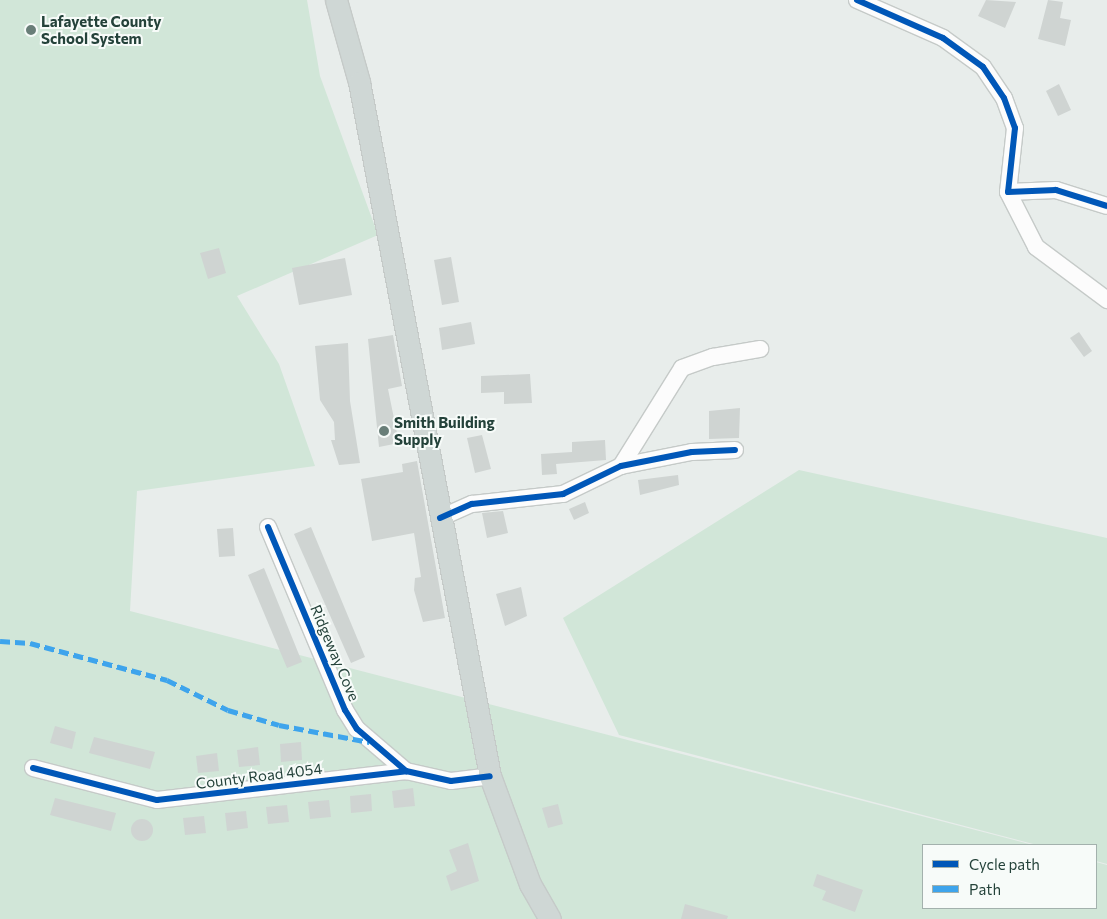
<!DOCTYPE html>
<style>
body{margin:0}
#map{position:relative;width:1107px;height:919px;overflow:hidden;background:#e8edeb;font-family:Commissioner,sans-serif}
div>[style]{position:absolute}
.green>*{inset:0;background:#d1e6d8}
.building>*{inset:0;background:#cfd4d2}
.round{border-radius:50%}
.roads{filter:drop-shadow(1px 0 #c5cac8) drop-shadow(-1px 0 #c5cac8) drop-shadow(0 1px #c5cac8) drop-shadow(0 -1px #c5cac8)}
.minor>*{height:16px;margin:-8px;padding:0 8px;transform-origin:8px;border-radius:8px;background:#fcfcfc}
.major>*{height:21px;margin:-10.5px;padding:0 10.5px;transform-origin:10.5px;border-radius:10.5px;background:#cfd7d5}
.quiet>*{height:5px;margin-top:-2.5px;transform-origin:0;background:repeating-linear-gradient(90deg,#3ea4ec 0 10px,transparent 0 15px)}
.cycleway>*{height:6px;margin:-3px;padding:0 3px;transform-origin:3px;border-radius:3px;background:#0057b8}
.dots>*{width:14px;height:14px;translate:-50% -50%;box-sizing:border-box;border:2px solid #f7fbf9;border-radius:50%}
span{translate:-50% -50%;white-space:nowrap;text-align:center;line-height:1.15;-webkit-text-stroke:4px #f7fbf9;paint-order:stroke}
.poi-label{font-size:15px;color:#24423a;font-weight:700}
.left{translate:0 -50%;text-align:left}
.street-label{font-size:15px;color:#24423a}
.legend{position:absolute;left:922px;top:844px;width:175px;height:65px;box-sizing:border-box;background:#f7fbf9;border:1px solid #a3b1ad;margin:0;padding:6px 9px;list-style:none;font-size:15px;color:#24423a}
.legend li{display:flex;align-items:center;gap:10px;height:25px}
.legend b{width:25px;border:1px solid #a3b1ad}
</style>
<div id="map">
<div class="green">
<div style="clip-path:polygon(0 0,307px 0,320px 76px,378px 235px,237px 296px,279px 364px,315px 466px,137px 491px,130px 611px,1033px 845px,923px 845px,923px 908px,1096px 908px,1096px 862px,1107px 865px,1107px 919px,0 919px)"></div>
<div style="clip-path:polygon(799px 470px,1107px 538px,1107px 864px,1096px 861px,1096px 845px,1037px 845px,619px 735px,563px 618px)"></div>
</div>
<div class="building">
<div style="clip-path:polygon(986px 0,1016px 2px,1005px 28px,978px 16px)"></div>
<div style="clip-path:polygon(1048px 0,1063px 2px,1060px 18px,1071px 20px,1065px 46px,1038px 39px)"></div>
<div style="clip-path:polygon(1059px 84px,1071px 110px,1058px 116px,1046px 91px)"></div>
<div style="clip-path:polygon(219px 248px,226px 273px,208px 279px,200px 253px)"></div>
<div style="clip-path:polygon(451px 257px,459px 302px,442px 305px,434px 260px)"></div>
<div style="clip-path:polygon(345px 258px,352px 295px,299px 305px,292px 268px)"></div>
<div style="clip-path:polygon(471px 322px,475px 344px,442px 350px,439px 328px)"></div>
<div style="clip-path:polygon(1079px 332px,1092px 351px,1084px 357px,1070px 338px)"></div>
<div style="clip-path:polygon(393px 335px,402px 386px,388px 389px,399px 443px,379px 447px,368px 339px)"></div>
<div style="clip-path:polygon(348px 343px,350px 401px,360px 463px,339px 465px,331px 440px,335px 440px,334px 422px,320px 400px,315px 346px)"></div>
<div style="clip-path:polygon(530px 374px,532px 403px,504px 404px,504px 392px,481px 393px,481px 376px)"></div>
<div style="clip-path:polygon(740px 408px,739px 438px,709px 439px,709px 411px)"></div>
<div style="clip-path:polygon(482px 435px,491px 469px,475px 473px,467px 438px)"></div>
<div style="clip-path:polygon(605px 440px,606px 460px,556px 464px,557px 474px,542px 475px,541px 454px,572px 452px,572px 442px)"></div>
<div style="clip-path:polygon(417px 461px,445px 618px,423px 622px,414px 590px,415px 578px,421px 577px,414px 533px,372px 541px,361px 479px,403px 472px,402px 464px)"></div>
<div style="clip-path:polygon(678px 475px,679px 485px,640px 495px,638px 480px)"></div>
<div style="clip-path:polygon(585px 502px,589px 513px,574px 520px,569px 509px)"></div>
<div style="clip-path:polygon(503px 511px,508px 533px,487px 538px,482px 513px)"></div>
<div style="clip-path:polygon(311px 527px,365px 657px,351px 663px,294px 534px)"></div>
<div style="clip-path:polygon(233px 528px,235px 556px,219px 557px,217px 529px)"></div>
<div style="clip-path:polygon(264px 568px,302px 662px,287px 668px,248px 575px)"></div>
<div style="clip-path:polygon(521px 587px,527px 616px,505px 626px,496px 594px)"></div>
<div style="clip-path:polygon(55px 726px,76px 732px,72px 749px,50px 743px)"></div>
<div style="clip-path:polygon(94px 737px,155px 752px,150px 769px,89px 753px)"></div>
<div style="clip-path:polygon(301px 742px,302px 760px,281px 762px,280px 744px)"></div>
<div style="clip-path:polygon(258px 747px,260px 765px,239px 767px,237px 750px)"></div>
<div style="clip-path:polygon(217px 753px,219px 771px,198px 773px,196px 756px)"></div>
<div style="clip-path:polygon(413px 788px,415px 806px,394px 808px,392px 791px)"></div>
<div style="clip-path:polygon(371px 794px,372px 811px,351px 813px,350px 796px)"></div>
<div style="clip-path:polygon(55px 798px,116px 813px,111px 831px,50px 815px)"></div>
<div style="clip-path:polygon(329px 800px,331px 817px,310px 819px,308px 802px)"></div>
<div style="clip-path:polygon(558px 804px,563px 824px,548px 828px,542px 808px)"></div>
<div style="clip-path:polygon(287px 805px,289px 822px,268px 824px,266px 807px)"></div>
<div style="clip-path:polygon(246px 811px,248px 828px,227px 831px,225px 813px)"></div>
<div style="clip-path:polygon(204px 816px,206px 833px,185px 835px,183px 818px)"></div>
<div class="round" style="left:131px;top:819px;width:22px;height:22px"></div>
<div style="clip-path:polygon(468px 843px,479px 881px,451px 891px,446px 876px,457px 871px,449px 850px)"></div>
<div style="clip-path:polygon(817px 874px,863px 890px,855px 912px,822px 900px,826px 891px,813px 886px)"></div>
<div style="clip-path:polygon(685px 904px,728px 916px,727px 919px,681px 919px)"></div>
</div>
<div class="roads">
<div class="minor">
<div style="left:857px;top:0;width:94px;rotate:23.8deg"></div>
<div style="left:943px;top:38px;width:49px;rotate:35.9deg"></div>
<div style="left:983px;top:67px;width:37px;rotate:56deg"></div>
<div style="left:1004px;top:98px;width:32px;rotate:70deg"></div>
<div style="left:1015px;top:128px;width:64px;rotate:96.2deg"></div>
<div style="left:1008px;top:192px;width:48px;rotate:-2.4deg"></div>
<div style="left:1056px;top:190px;width:53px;rotate:17.4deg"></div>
<div style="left:1008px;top:192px;width:62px;rotate:63deg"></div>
<div style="left:1036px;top:247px;width:89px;rotate:36.7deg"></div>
<div style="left:621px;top:466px;width:115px;rotate:-58.1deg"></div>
<div style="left:682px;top:368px;width:33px;rotate:-20deg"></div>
<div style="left:713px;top:357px;width:48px;rotate:-9.7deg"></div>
<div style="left:440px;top:518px;width:35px;rotate:-24deg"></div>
<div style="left:472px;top:504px;width:92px;rotate:-6.3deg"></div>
<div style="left:563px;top:494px;width:64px;rotate:-25.8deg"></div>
<div style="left:621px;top:466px;width:72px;rotate:-11.2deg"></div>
<div style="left:692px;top:452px;width:43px;rotate:-2.7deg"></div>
<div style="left:268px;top:527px;width:199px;rotate:67.2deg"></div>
<div style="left:345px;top:710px;width:22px;rotate:58deg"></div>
<div style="left:357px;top:729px;width:65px;rotate:40.6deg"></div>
<div style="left:33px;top:768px;width:128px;rotate:14.5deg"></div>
<div style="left:157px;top:800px;width:251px;rotate:-6.6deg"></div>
<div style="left:406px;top:771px;width:46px;rotate:12.5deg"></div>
<div style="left:451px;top:781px;width:39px;rotate:-7deg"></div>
</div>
<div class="major">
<div style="left:336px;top:0;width:85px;rotate:74.3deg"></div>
<div style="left:359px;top:82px;width:706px;rotate:79.31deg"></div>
<div style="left:490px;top:776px;width:115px;rotate:69.7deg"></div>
<div style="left:530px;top:884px;width:40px;rotate:60.3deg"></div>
</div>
</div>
<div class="quiet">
<div style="left:0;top:641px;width:30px;rotate:4deg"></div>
<div style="left:30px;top:643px;width:142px;rotate:15.1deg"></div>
<div style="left:167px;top:680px;width:68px;rotate:26.2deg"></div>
<div style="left:228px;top:710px;width:53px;rotate:16.4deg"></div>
<div style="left:279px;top:725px;width:92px;rotate:10.7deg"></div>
</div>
<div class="cycleway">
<div style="left:857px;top:0;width:94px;rotate:23.8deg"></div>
<div style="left:943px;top:38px;width:49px;rotate:35.9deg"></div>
<div style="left:983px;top:67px;width:37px;rotate:56deg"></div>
<div style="left:1004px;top:98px;width:32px;rotate:70deg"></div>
<div style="left:1015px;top:128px;width:64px;rotate:96.2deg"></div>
<div style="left:1008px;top:192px;width:48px;rotate:-2.4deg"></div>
<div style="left:1056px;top:190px;width:53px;rotate:17.4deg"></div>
<div style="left:440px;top:518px;width:35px;rotate:-24deg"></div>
<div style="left:472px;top:504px;width:92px;rotate:-6.3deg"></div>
<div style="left:563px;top:494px;width:64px;rotate:-25.8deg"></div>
<div style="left:621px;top:466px;width:72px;rotate:-11.2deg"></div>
<div style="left:692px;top:452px;width:43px;rotate:-2.7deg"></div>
<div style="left:268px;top:527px;width:199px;rotate:67.2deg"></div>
<div style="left:345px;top:710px;width:22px;rotate:58deg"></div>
<div style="left:357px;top:729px;width:65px;rotate:40.6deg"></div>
<div style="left:33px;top:768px;width:128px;rotate:14.5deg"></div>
<div style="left:157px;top:800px;width:251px;rotate:-6.6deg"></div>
<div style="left:406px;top:771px;width:46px;rotate:12.5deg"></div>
<div style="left:451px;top:781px;width:39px;rotate:-7deg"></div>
</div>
<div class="dots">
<div style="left:31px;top:30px;background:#697e78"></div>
<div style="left:384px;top:431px;background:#697e78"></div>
</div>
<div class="poi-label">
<span class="left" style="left:41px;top:30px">Lafayette County<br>School System</span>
<span class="left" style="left:394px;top:431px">Smith Building<br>Supply</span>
</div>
<div class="street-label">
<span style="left:335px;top:653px;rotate:67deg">Ridgeway Cove</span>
<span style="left:259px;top:776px;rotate:-7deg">County Road 4054</span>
</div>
<ul class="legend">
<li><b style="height:6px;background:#0057b8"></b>Cycle path</li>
<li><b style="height:6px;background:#3ea4ec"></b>Path</li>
</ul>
</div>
